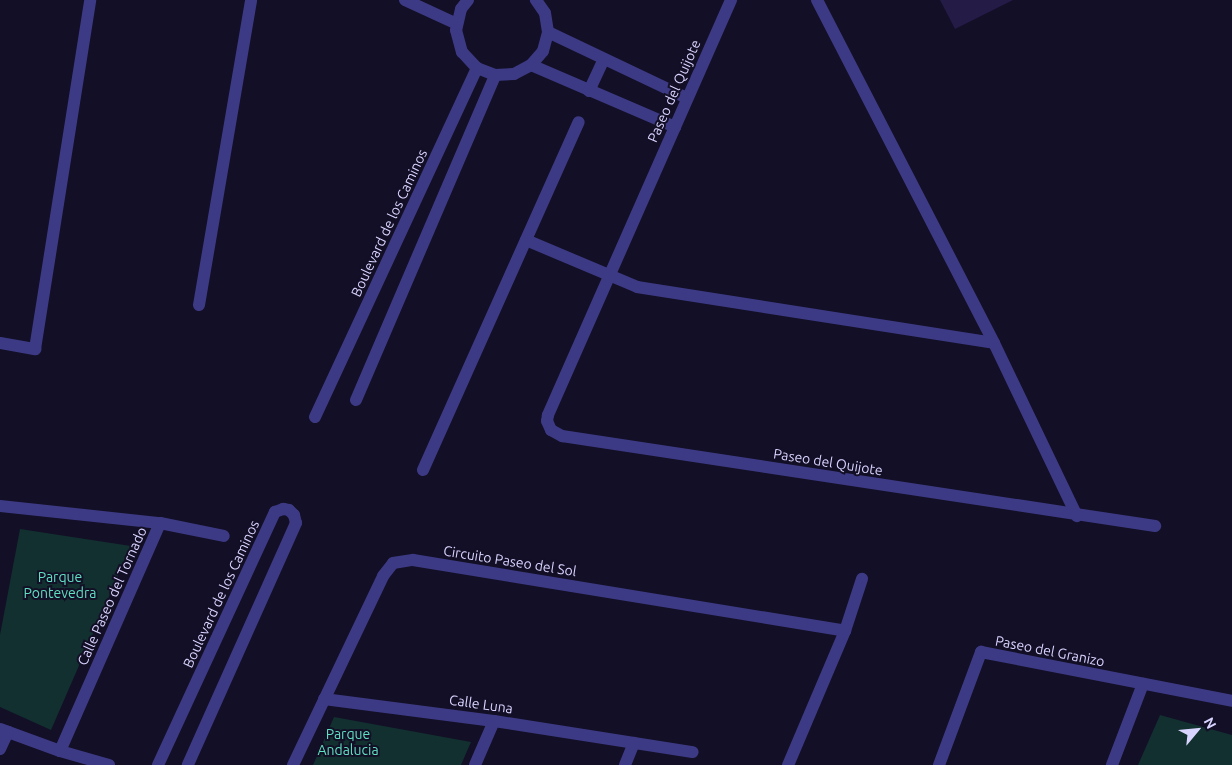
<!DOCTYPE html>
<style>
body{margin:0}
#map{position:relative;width:1232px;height:765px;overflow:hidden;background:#130f26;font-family:Ubuntu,sans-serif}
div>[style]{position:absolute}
.green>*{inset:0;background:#12302f}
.building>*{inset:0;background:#241b47}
.street>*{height:12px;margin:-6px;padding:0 6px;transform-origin:6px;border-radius:6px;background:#3d3a85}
span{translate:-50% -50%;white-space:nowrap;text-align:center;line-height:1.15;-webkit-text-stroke:4px #130f26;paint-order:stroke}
.street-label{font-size:14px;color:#d9d4ff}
.park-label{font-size:14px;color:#5fe0c0}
.north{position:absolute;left:1172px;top:705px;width:50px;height:50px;-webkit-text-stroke:4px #130f26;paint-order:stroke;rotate:62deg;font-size:14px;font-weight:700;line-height:20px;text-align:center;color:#d9d4ff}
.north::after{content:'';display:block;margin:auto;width:18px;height:22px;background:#d9d4ff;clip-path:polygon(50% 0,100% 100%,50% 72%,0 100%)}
</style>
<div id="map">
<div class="green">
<div style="clip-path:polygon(20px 529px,131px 546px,51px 730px,0 707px,0 635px)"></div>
<div style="clip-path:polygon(1160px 715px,1232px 735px,1232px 765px,1138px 765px)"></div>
<div style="clip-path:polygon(334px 717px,471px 742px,461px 765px,313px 765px)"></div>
</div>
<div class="building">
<div style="clip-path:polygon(940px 0,1013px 0,955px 29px)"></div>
</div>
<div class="street">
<div style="left:405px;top:0;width:57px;rotate:24.8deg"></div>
<div style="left:468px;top:0;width:11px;rotate:128deg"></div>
<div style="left:461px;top:9px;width:22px;rotate:103deg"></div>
<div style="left:456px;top:30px;width:23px;rotate:75deg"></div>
<div style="left:462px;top:52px;width:22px;rotate:47deg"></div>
<div style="left:477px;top:68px;width:19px;rotate:21deg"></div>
<div style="left:495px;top:75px;width:19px;rotate:-3deg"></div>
<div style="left:514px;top:74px;width:19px;rotate:-28deg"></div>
<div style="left:531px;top:65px;width:18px;rotate:-49deg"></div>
<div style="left:543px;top:51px;width:20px;rotate:-75deg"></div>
<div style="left:548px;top:32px;width:19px;rotate:-99deg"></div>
<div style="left:545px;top:13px;width:16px;rotate:-125deg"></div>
<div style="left:731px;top:0;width:454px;rotate:113.8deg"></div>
<div style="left:548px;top:415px;width:6px;rotate:99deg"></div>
<div style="left:547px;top:421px;width:10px;rotate:66deg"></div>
<div style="left:551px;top:430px;width:13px;rotate:29deg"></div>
<div style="left:562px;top:436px;width:600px;rotate:8.63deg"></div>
<div style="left:817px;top:0;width:386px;rotate:62.7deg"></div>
<div style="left:994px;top:343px;width:192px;rotate:64.4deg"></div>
<div style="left:548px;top:32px;width:154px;rotate:25.4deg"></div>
<div style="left:531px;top:65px;width:157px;rotate:23.3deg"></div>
<div style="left:589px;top:91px;width:35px;rotate:-65deg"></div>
<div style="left:526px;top:240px;width:121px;rotate:22.9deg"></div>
<div style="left:637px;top:287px;width:361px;rotate:8.9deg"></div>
<div style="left:199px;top:305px;width:309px;rotate:-80.3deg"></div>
<div style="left:0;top:343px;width:36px;rotate:10deg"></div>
<div style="left:35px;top:349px;width:353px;rotate:-81deg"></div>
<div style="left:356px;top:400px;width:353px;rotate:-66.8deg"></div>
<div style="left:315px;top:417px;width:385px;rotate:-65.1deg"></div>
<div style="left:423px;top:470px;width:381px;rotate:-65.9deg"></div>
<div style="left:0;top:506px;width:161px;rotate:6.1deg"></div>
<div style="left:160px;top:523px;width:65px;rotate:11.5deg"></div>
<div style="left:845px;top:631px;width:55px;rotate:-71.9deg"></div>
<div style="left:324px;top:699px;width:171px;rotate:7.4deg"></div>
<div style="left:494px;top:721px;width:201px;rotate:8.9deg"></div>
<div style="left:0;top:729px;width:64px;rotate:20.1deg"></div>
<div style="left:60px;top:751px;width:51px;rotate:15.9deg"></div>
<div style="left:0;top:749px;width:19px;rotate:-65deg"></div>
<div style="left:60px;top:751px;width:249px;rotate:-66.3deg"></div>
<div style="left:158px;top:765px;width:279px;rotate:-65.2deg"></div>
<div style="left:275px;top:512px;width:9px;rotate:-21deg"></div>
<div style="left:283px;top:509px;width:6px;rotate:9deg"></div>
<div style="left:289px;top:510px;width:7px;rotate:45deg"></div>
<div style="left:294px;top:515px;width:8px;rotate:76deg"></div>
<div style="left:296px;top:523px;width:265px;rotate:114.1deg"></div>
<div style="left:293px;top:765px;width:209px;rotate:-64.5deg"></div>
<div style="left:383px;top:576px;width:16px;rotate:-52deg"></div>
<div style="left:393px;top:563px;width:20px;rotate:-9deg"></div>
<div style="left:413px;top:560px;width:438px;rotate:9.3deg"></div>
<div style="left:845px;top:631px;width:146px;rotate:113deg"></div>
<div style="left:475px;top:765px;width:48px;rotate:-66.6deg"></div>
<div style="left:625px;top:765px;width:24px;rotate:-68deg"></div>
<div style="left:939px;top:765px;width:121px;rotate:-69.6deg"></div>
<div style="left:981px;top:652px;width:256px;rotate:11deg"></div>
<div style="left:1112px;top:765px;width:87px;rotate:-69.1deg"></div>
</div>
<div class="street-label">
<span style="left:674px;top:91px;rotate:-66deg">Paseo del Quijote</span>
<span style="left:389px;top:223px;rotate:-65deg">Boulevard de los Caminos</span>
<span style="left:828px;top:462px;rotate:9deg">Paseo del Quijote</span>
<span style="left:510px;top:561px;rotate:9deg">Circuito Paseo del Sol</span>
<span style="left:221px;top:594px;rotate:-65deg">Boulevard de los Caminos</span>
<span style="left:112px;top:596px;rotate:-66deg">Calle Paseo del Tornado</span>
<span style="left:1050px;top:651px;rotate:11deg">Paseo del Granizo</span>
<span style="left:481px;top:704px;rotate:8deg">Calle Luna</span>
</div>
<div class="park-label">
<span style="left:60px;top:585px">Parque<br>Pontevedra</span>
<span style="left:348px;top:742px">Parque<br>Andalucia</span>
</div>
<div class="north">N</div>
</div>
